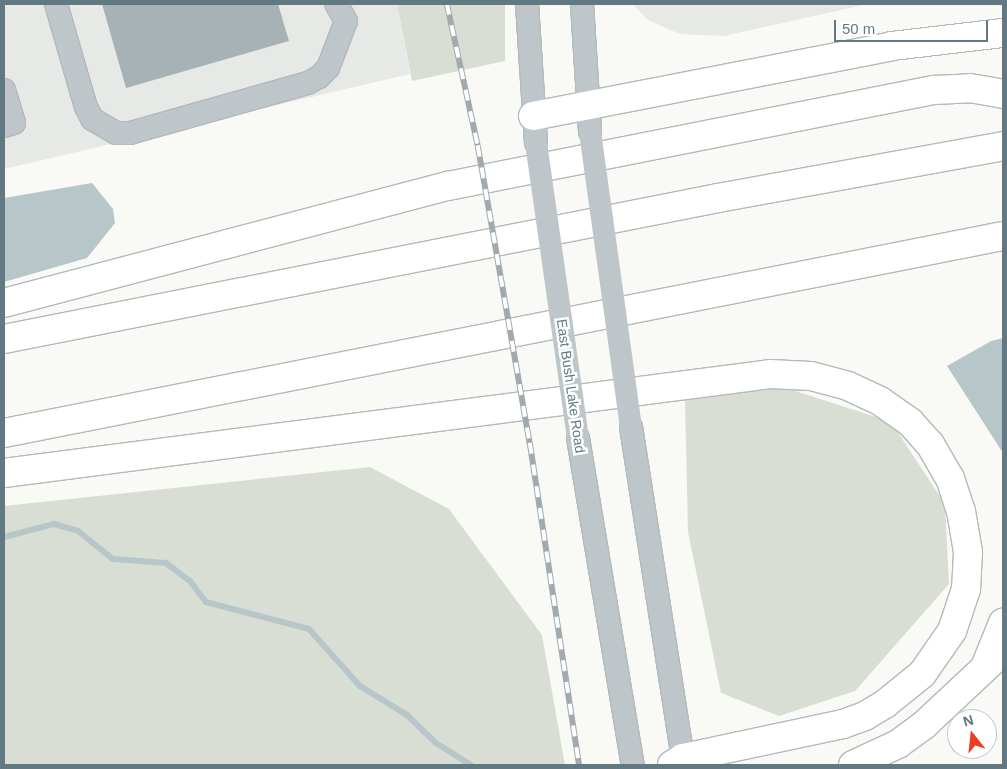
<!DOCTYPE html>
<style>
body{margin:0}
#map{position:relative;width:1007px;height:769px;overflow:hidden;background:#f9f9f6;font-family:Arial,sans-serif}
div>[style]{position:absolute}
.built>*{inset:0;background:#e7e9e7}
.green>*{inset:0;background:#d9ded5}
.water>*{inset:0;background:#b7c7c9}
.stream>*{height:6px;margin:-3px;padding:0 3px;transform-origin:3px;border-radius:3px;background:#b7c7c9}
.building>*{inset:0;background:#a6b2b6}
.roads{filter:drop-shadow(1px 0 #b3b9bc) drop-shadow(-1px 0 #b3b9bc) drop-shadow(0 1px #b3b9bc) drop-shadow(0 -1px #b3b9bc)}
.minor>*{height:22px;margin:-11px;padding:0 11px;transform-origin:11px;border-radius:11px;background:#bfc6c9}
.highway>*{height:28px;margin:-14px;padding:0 14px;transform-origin:14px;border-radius:14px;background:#fff}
.rail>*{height:5.5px;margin-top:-2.75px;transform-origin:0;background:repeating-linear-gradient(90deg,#fff 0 11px,#a1aaaf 0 22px);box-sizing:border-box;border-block:1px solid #a1aaaf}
.minor-bridge>*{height:22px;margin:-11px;padding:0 11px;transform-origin:11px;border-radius:11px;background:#bfc6c9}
span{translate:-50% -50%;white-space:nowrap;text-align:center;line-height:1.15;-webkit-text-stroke:5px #fff;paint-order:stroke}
.street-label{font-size:14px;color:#627883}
.frame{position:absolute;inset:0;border:5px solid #627883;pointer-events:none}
.north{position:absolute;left:947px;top:709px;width:50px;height:50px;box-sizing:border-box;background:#fff;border:1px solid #c0c9cd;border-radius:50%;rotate:344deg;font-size:14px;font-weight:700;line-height:20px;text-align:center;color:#627883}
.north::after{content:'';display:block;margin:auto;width:18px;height:22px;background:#ec3e24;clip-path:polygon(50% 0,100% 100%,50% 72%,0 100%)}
.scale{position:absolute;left:834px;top:20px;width:154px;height:22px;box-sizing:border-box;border:2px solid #627883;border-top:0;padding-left:6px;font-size:15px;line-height:18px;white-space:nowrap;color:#627883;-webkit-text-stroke:4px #fff;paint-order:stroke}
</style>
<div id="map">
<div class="built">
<div style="clip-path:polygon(4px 4px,397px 4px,410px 74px,4px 169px)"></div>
<div style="clip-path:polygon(633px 4px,868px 4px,724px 36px,680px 34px,648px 20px)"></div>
</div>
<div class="green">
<div style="clip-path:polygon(397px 4px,505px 4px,505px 61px,412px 81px)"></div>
<div style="clip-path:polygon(780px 386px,891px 422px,945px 504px,949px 584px,855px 691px,779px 716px,721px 693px,688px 532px,685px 400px)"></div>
<div style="clip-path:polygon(370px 467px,449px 509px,542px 635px,565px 765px,4px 765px,4px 506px)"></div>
</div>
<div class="water">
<div style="clip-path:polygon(92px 183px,113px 209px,115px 223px,87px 258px,4px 282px,4px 198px)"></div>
<div style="clip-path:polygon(1003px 338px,1003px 453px,947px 366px,991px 341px)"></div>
</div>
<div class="stream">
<div style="left:4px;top:537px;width:52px;rotate:-14.6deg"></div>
<div style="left:54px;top:524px;width:25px;rotate:16deg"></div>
<div style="left:78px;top:531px;width:45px;rotate:38.7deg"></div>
<div style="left:113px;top:559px;width:53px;rotate:4.3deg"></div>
<div style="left:166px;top:563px;width:30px;rotate:37deg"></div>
<div style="left:190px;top:581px;width:26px;rotate:53deg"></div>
<div style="left:206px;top:602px;width:106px;rotate:14.7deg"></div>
<div style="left:309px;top:629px;width:76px;rotate:48.2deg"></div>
<div style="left:360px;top:686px;width:55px;rotate:31.7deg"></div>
<div style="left:407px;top:715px;width:40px;rotate:44deg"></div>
<div style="left:436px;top:743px;width:41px;rotate:32.2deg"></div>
</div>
<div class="building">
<div style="clip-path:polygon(102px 4px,278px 4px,289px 41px,126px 88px)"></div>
</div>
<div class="roads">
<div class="minor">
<div style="left:56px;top:4px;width:107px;rotate:73.8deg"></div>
<div style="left:86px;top:107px;width:13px;rotate:63deg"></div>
<div style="left:92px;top:119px;width:28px;rotate:30deg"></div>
<div style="left:116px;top:133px;width:14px"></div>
<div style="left:130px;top:133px;width:185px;rotate:-15.7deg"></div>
<div style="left:308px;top:83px;width:13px;rotate:-29deg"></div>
<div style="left:319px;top:77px;width:13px;rotate:-45deg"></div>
<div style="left:328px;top:68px;width:50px;rotate:-69deg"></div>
<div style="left:346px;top:21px;width:20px;rotate:-120deg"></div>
<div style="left:527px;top:4px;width:139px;rotate:86.3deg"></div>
<div style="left:582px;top:4px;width:128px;rotate:86.4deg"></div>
<div style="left:4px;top:90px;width:34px;rotate:73deg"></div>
<div style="left:14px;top:123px;width:10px;rotate:163deg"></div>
<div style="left:631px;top:427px;width:342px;rotate:81.1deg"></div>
<div style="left:578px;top:438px;width:332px;rotate:80.5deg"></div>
</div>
<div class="highway">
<div style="left:533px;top:116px;width:366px;rotate:-11deg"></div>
<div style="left:892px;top:46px;width:112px;rotate:-6.7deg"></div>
<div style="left:4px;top:303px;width:459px;rotate:-14.8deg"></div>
<div style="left:448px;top:186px;width:496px;rotate:-11.2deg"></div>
<div style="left:935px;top:90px;width:35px;rotate:-3deg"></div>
<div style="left:970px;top:88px;width:34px;rotate:10deg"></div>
<div style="left:4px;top:339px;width:728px;rotate:-11.17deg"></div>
<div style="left:718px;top:198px;width:290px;rotate:-10.3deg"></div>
<div style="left:4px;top:433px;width:1018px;rotate:-11.16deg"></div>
<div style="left:4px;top:473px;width:772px;rotate:-7.36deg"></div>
<div style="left:770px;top:374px;width:41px;rotate:2.8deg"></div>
<div style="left:811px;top:376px;width:38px;rotate:15deg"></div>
<div style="left:848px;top:386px;width:35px;rotate:25deg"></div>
<div style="left:880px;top:401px;width:37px;rotate:35deg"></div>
<div style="left:910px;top:422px;width:30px;rotate:48deg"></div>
<div style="left:930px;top:444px;width:39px;rotate:60deg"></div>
<div style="left:950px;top:478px;width:35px;rotate:72deg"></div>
<div style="left:961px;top:511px;width:42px;rotate:80.3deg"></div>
<div style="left:968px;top:552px;width:37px;rotate:93deg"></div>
<div style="left:966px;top:589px;width:44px;rotate:108.4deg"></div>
<div style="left:952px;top:631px;width:52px;rotate:124.9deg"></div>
<div style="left:922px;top:674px;width:48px;rotate:141deg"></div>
<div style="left:885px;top:704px;width:23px;rotate:149deg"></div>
<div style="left:865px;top:716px;width:23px;rotate:160deg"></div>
<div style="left:843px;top:724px;width:164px;rotate:168deg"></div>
<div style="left:683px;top:758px;width:13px;rotate:148deg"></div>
<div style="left:985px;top:667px;width:48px;rotate:-67.8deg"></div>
<div style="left:853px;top:765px;width:50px;rotate:-25deg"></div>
<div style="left:898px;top:744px;width:32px;rotate:-36deg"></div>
<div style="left:924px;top:725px;width:108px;rotate:-43.1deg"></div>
</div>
</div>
<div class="rail">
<div style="left:447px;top:4px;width:145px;rotate:77.7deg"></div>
<div style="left:478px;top:146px;width:302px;rotate:80.1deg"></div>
<div style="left:530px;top:443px;width:326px;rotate:81.3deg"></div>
</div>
<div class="minor-bridge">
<div style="left:590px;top:132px;width:298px;rotate:82.1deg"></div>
<div style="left:536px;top:143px;width:298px;rotate:81.9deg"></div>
</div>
<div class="street-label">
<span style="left:571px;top:386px;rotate:82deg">East Bush Lake Road</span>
</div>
<div class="frame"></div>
<div class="north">N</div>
<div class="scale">50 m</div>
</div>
